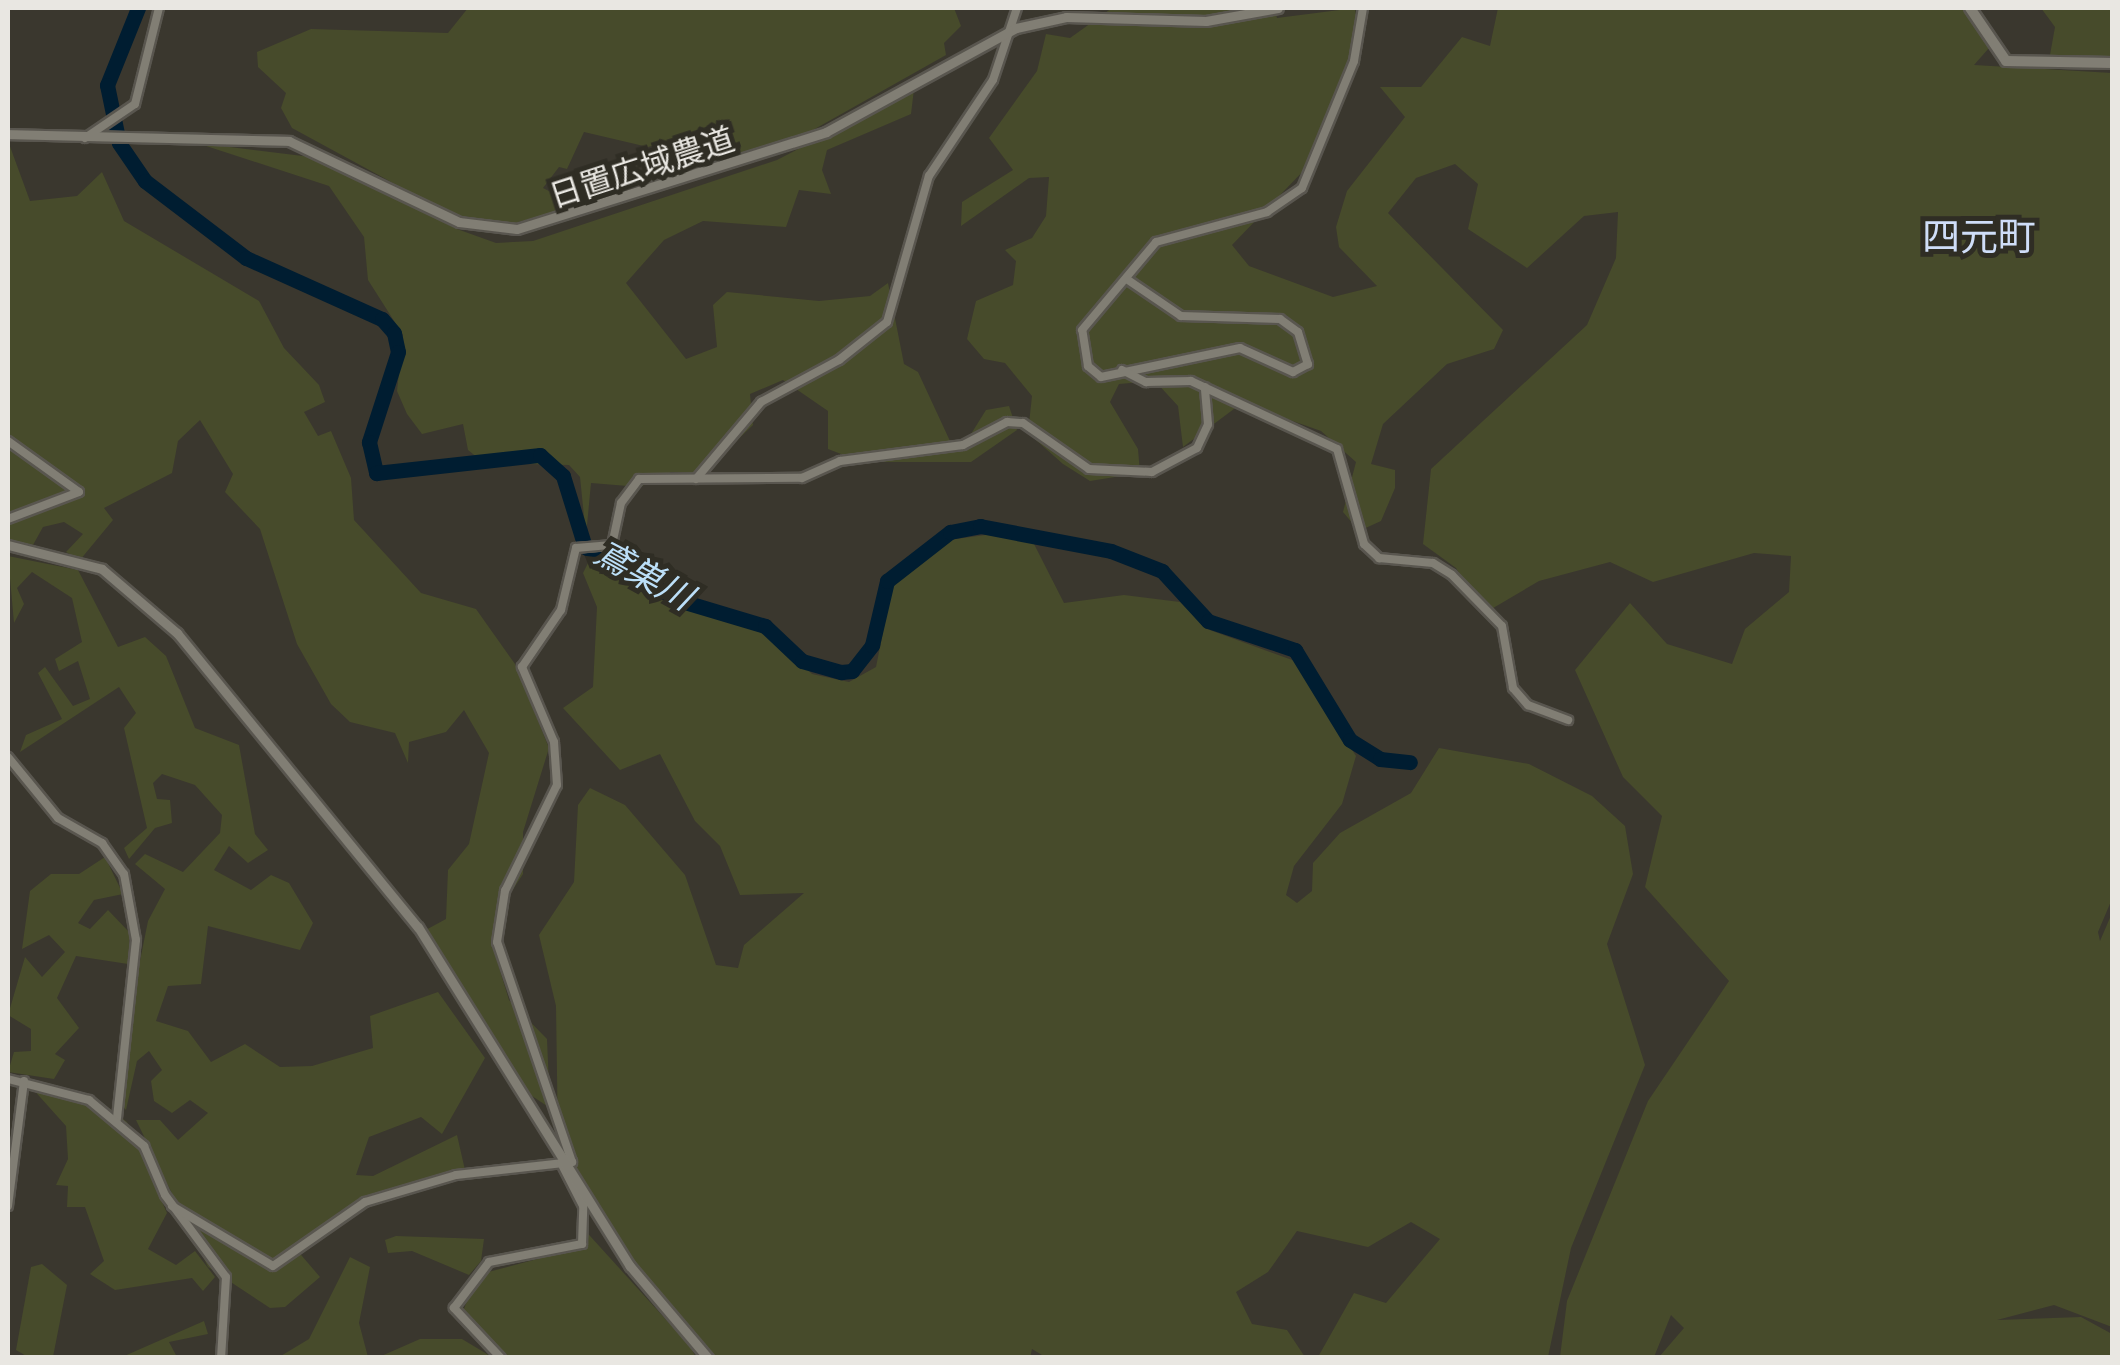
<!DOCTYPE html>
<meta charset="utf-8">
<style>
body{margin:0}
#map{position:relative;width:2120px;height:1365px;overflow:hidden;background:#3a372e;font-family:"Fira Sans","Noto Sans JP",sans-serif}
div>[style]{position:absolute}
.green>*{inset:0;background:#474b2b}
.river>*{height:15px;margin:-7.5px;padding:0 7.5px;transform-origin:7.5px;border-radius:7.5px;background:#001d31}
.roads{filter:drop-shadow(2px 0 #59564f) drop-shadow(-2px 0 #59564f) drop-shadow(0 2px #59564f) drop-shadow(0 -2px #59564f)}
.minor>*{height:8px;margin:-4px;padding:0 4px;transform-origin:4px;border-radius:4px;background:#817e74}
.tertiary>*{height:9px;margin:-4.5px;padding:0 4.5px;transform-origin:4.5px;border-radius:4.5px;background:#817e74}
.secondary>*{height:10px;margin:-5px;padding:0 5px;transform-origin:5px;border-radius:5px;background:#817e74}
span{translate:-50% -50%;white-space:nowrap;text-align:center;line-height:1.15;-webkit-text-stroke:10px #2f2d24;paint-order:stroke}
.street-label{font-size:32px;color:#e9e7e2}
.water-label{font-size:35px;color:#bcdff8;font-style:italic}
.quarter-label{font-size:38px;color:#cfddf8}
.frame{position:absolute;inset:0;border:10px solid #e9e7e2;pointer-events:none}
</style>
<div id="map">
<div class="green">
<div style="clip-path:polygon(468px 8px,954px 8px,961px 26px,944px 43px,946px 55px,813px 130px,666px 180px,667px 141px,648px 147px,584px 132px,567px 169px,559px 167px,543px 188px,567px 200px,661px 183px,511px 224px,450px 214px,292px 128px,281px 108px,286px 93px,258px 67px,257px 52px,311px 29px,448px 33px)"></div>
<div style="clip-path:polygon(1112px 8px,1274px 8px,1277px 18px,1355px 8px,1360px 46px,1311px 163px,1232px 245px,1249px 266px,1333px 297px,1377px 286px,1339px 247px,1336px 227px,1347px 191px,1405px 117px,1380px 87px,1421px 87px,1462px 37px,1490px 46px,1498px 8px,1968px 8px,1989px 48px,1974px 65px,2112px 73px,2112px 899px,2098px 932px,2100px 941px,2112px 913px,2112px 1327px,2054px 1305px,1997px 1320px,2081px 1317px,2112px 1334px,2112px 1357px,1659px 1357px,1684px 1328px,1671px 1315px,1654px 1357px,1560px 1357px,1567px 1301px,1648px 1101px,1729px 981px,1645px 887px,1662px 816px,1623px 777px,1575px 670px,1630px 603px,1667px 644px,1732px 664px,1745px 629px,1789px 592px,1791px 556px,1754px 553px,1653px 582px,1610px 562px,1539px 581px,1483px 614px,1456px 568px,1423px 544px,1431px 469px,1587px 325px,1616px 258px,1618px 212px,1584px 216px,1527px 268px,1468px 229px,1478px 184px,1455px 164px,1416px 178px,1388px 213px,1503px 330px,1494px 349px,1447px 364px,1383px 424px,1371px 464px,1395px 470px,1395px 488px,1381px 521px,1359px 531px,1343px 512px,1356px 462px,1321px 431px,1242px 403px,1183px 447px,1178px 406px,1155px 381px,1119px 384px,1110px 402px,1138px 449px,1140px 473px,1090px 481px,1063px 464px,1028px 433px,1032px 396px,1005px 363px,984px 359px,967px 339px,976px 301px,1013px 285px,1016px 261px,1005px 250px,1032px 238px,1046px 216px,1049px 177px,1029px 178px,961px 226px,962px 202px,1013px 170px,989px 138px,1037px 71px,1046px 34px,1070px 38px)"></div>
<div style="clip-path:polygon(2041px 8px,2112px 8px,2112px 59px,2080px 55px,2048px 66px,2055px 27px)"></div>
<div style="clip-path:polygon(914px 89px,911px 114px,827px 150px,822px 170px,831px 194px,799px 190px,786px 227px,703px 221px,664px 240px,626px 283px,686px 359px,717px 347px,713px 305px,727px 292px,819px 301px,870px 296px,888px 283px,904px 364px,918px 372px,950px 441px,966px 442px,986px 410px,1009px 406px,1017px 430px,971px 462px,862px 462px,828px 449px,828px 411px,783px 380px,750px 394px,753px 425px,703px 473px,671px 472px,640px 487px,591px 483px,586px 536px,580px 477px,569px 465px,484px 463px,468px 450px,463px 424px,422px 434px,407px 414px,397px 391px,403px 335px,368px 280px,364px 237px,329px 186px,197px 143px,311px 157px,457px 229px,496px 243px,533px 241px,777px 160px)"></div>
<div style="clip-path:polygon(8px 141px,30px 201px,77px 196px,102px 172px,124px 221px,259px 301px,284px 348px,319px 385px,325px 402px,304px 412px,318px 436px,331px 431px,351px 478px,354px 520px,421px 593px,476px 609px,515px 664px,549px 748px,523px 832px,523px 874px,495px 917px,495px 954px,509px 1000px,547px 1039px,550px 1108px,520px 1088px,422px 932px,446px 919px,448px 870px,469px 844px,489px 753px,464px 710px,446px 732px,409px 742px,408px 763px,395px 733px,350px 722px,331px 704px,297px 644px,260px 529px,225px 492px,233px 474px,200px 420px,178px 441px,172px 473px,104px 508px,113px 520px,80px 560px,66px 552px,83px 534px,64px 522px,43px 527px,33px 545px,8px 542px)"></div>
<div style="clip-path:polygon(1016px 531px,1033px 542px,1064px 603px,1124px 595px,1180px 602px,1207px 629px,1295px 661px,1356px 756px,1342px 804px,1294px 866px,1286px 895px,1297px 903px,1312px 891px,1313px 863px,1340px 833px,1411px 793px,1439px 748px,1529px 764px,1592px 796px,1625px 826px,1633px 874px,1607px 944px,1645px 1065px,1571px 1248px,1548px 1357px,1318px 1357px,1354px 1293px,1386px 1303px,1440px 1239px,1411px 1222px,1368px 1247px,1297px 1231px,1268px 1272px,1236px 1292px,1252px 1324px,1287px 1330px,1305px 1357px,1047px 1358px,1032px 1349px,1030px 1358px,715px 1357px,665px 1311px,569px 1169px,558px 1142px,556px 1006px,539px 935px,574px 882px,578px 805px,590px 788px,625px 805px,685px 875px,716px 965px,738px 968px,744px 945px,804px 893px,740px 895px,720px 846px,695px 821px,660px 754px,620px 770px,563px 708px,593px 687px,597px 607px,583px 573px,588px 563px,604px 550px,625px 554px,677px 605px,755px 617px,812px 674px,849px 682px,876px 667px,893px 582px,948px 540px)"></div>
<div style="clip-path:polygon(8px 556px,78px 570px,118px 647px,145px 637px,166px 656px,195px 728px,239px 745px,255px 834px,268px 850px,248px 863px,229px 846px,214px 870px,251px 890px,271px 875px,289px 883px,313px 923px,300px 950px,208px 926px,201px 984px,168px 986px,156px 1021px,188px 1031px,211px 1062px,245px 1044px,280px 1067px,312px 1066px,373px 1048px,370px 1016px,438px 992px,485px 1058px,442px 1134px,421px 1117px,369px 1137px,356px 1175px,373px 1176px,457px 1135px,465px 1170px,340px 1211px,296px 1249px,320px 1277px,285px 1307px,270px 1308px,208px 1267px,136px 1120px,160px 1120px,178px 1140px,208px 1113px,190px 1100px,172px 1113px,154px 1101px,151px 1081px,162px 1070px,149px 1051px,137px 1061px,126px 1110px,113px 1095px,148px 921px,165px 889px,135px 864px,145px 854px,183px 872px,220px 833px,222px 815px,195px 785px,162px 774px,153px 783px,157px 799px,170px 800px,172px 823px,155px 828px,129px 859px,124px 848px,147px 828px,124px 728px,136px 713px,119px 687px,20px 752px,26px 735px,62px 719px,38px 673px,45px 667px,73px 706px,90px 699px,78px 661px,59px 671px,55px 659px,82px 642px,72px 598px,32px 572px,17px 588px,24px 604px,14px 623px)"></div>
<div style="clip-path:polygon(105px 857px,123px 894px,94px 900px,78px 923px,90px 929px,108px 910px,130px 933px,128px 964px,76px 956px,57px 998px,79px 1028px,55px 1054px,65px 1060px,54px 1079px,8px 1072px,14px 1052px,31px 1051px,31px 1029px,8px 1015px,25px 957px,42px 977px,65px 952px,49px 935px,22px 949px,30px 891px,51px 874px,79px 874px)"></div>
<div style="clip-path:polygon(31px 1087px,96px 1098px,127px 1122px,167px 1213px,148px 1249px,176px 1265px,195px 1251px,215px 1277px,203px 1291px,192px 1278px,115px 1290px,90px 1274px,104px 1261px,85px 1207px,67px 1207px,68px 1186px,56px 1185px,68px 1159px,66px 1126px)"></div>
<div style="clip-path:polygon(581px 1226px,689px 1345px,696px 1357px,498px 1357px,460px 1319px,477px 1275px,575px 1249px)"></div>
<div style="clip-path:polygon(396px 1236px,484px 1239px,481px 1261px,469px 1275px,412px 1251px,388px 1253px,385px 1240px)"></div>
<div style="clip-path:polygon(350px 1257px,370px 1267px,359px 1323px,368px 1357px,279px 1357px,309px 1339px)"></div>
<div style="clip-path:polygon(42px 1264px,67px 1285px,53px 1357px,28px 1357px,16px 1350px,31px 1267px)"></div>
<div style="clip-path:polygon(204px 1321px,208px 1334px,169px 1342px,177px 1357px,212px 1357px,122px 1357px)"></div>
<div style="clip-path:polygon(420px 1339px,462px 1339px,492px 1357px,379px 1357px)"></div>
</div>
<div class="river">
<div style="left:138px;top:8px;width:83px;rotate:111.9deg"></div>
<div style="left:107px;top:85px;width:59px;rotate:78.3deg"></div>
<div style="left:119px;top:143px;width:46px;rotate:55.6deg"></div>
<div style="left:145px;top:181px;width:127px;rotate:37.3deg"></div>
<div style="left:246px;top:258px;width:149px;rotate:24.2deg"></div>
<div style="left:382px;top:319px;width:18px;rotate:49deg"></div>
<div style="left:394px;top:333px;width:19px;rotate:78deg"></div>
<div style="left:398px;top:352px;width:95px;rotate:107.9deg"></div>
<div style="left:369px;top:442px;width:32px;rotate:77deg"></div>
<div style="left:376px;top:473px;width:165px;rotate:-6.3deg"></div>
<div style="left:540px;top:455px;width:31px;rotate:42deg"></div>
<div style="left:563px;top:476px;width:74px;rotate:72.8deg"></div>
<div style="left:585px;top:547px;width:107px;rotate:29.7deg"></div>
<div style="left:678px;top:600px;width:91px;rotate:16.6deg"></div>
<div style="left:765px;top:626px;width:51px;rotate:43.4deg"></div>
<div style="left:802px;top:661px;width:41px;rotate:15.8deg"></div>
<div style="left:841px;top:672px;width:11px;rotate:-5deg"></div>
<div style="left:852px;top:671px;width:33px;rotate:-52deg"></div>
<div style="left:872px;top:645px;width:66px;rotate:-76.8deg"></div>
<div style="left:887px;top:581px;width:80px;rotate:-37.9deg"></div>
<div style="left:950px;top:532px;width:31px;rotate:-11deg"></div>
<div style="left:980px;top:526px;width:133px;rotate:10.8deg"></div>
<div style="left:1111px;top:551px;width:55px;rotate:21.4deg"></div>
<div style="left:1162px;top:571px;width:68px;rotate:47.4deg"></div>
<div style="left:1208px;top:621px;width:92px;rotate:18.4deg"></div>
<div style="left:1295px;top:650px;width:105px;rotate:58.6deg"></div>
<div style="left:1350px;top:740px;width:36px;rotate:32deg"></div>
<div style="left:1380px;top:759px;width:30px;rotate:6deg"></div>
</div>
<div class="roads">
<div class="minor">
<div style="left:85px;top:138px;width:60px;rotate:-34.2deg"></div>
<div style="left:135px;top:104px;width:99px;rotate:-76deg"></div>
<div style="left:1128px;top:280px;width:64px;rotate:34.2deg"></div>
<div style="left:1181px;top:316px;width:99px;rotate:1.7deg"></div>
<div style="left:1280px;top:319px;width:22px;rotate:36deg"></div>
<div style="left:1298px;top:332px;width:34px;rotate:73deg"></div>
<div style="left:1308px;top:364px;width:17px;rotate:152deg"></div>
<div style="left:1293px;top:372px;width:58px;rotate:-155.6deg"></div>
<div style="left:1240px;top:348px;width:142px;rotate:168.2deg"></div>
<div style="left:1101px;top:377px;width:17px;rotate:-140deg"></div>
<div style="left:1088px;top:366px;width:36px;rotate:-99deg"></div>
<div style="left:1082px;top:330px;width:115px;rotate:-49.9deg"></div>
<div style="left:1156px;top:242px;width:115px;rotate:-15.1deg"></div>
<div style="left:1267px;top:212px;width:42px;rotate:-34.4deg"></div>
<div style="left:1302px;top:188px;width:137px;rotate:-67.7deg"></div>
<div style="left:1354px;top:61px;width:54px;rotate:-80.4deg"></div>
<div style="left:1122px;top:370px;width:27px;rotate:27deg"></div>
<div style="left:1146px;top:382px;width:45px;rotate:-1.3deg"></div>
<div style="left:1191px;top:381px;width:161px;rotate:25deg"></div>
<div style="left:1337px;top:449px;width:99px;rotate:74.1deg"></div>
<div style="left:1364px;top:544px;width:21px;rotate:43deg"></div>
<div style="left:1379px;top:558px;width:54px;rotate:5.3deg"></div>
<div style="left:1433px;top:563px;width:22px;rotate:32deg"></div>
<div style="left:1452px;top:575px;width:71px;rotate:45.6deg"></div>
<div style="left:1502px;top:626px;width:63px;rotate:79.9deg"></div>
<div style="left:1513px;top:688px;width:23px;rotate:49deg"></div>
<div style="left:1528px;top:705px;width:43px;rotate:20.6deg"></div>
<div style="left:8px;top:441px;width:87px;rotate:35.7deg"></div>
<div style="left:79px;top:492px;width:76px;rotate:159.2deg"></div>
<div style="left:696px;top:479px;width:101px;rotate:-49.8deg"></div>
<div style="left:761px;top:402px;width:89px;rotate:-28.3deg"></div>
<div style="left:839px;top:360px;width:61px;rotate:-38.4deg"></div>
<div style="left:887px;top:322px;width:152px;rotate:-74deg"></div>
<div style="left:929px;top:176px;width:115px;rotate:-56.3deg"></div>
<div style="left:993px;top:80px;width:76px;rotate:-71.6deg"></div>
<div style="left:8px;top:757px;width:79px;rotate:50.7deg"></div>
<div style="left:58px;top:818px;width:51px;rotate:29.6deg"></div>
<div style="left:102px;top:843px;width:38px;rotate:55deg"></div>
<div style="left:124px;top:874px;width:67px;rotate:79.7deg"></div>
<div style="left:136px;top:940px;width:180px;rotate:96.1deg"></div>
<div style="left:8px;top:1079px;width:84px;rotate:14.5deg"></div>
<div style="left:89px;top:1100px;width:72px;rotate:39.9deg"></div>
<div style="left:144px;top:1146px;width:53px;rotate:66.8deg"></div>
<div style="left:165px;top:1195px;width:102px;rotate:53.4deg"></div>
<div style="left:226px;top:1277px;width:81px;rotate:93.5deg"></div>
<div style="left:8px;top:1206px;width:126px;rotate:-82.7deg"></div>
<div style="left:172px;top:1206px;width:117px;rotate:30.7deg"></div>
<div style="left:273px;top:1266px;width:112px;rotate:-34.8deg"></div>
<div style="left:365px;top:1202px;width:95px;rotate:-16.5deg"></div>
<div style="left:456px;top:1175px;width:117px;rotate:-6.4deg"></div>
<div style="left:572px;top:1162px;width:232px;rotate:-108.8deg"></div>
<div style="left:497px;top:942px;width:52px;rotate:-81.1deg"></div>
<div style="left:505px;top:891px;width:118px;rotate:-63.9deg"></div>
<div style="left:557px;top:785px;width:43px;rotate:-94deg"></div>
<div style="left:554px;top:742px;width:82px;rotate:-113.1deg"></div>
<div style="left:522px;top:667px;width:69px;rotate:-55.6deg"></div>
<div style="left:561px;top:610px;width:64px;rotate:-76.4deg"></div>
<div style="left:576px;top:548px;width:36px;rotate:-5deg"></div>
<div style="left:612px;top:545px;width:43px;rotate:-77.9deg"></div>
<div style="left:621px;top:503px;width:30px;rotate:-53deg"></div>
<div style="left:639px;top:479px;width:163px;rotate:-0.4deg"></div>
<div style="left:802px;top:478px;width:42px;rotate:-24.1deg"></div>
<div style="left:840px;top:461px;width:124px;rotate:-7.4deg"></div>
<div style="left:963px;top:445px;width:50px;rotate:-27.6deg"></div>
<div style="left:1007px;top:422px;width:16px;rotate:4deg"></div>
<div style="left:1023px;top:423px;width:80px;rotate:34.9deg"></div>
<div style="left:1089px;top:469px;width:63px;rotate:2.7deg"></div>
<div style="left:1152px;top:472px;width:51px;rotate:-28.1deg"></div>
<div style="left:1197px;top:448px;width:26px;rotate:-65deg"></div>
<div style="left:1208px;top:424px;width:37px;rotate:-95deg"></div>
<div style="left:501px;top:1358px;width:69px;rotate:-133.2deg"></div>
<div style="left:454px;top:1308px;width:58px;rotate:-52.7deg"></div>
<div style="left:489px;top:1262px;width:95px;rotate:-11deg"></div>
<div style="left:582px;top:1244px;width:38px;rotate:-88deg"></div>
<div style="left:583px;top:1206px;width:48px;rotate:-117.1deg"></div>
</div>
<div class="tertiary">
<div style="left:8px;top:134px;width:281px;rotate:1.4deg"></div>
<div style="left:289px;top:141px;width:188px;rotate:25.5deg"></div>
<div style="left:459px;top:222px;width:58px;rotate:6.9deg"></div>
<div style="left:517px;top:229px;width:324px;rotate:-17.4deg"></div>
<div style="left:826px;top:132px;width:217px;rotate:-28.7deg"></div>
<div style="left:1016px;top:28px;width:51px;rotate:-12.4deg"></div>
<div style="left:1066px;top:17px;width:140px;rotate:1.6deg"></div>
<div style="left:1206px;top:21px;width:73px;rotate:-10.2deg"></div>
<div style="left:8px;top:545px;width:97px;rotate:14.3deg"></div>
<div style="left:102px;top:569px;width:99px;rotate:40.5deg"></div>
<div style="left:177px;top:633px;width:380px;rotate:50.7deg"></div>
<div style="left:418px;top:927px;width:400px;rotate:58deg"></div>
<div style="left:630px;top:1266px;width:121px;rotate:49.7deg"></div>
</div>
<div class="secondary">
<div style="left:1970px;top:8px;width:64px;rotate:55.8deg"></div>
<div style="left:2006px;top:61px;width:106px;rotate:1.1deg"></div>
</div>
</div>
<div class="street-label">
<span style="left:642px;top:168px;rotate:-18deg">日置広域農道</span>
</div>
<div class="water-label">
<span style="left:644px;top:575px;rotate:29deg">鳶巣川</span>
</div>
<div class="quarter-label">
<span style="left:1979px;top:238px">四元町</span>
</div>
<div class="frame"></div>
</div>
